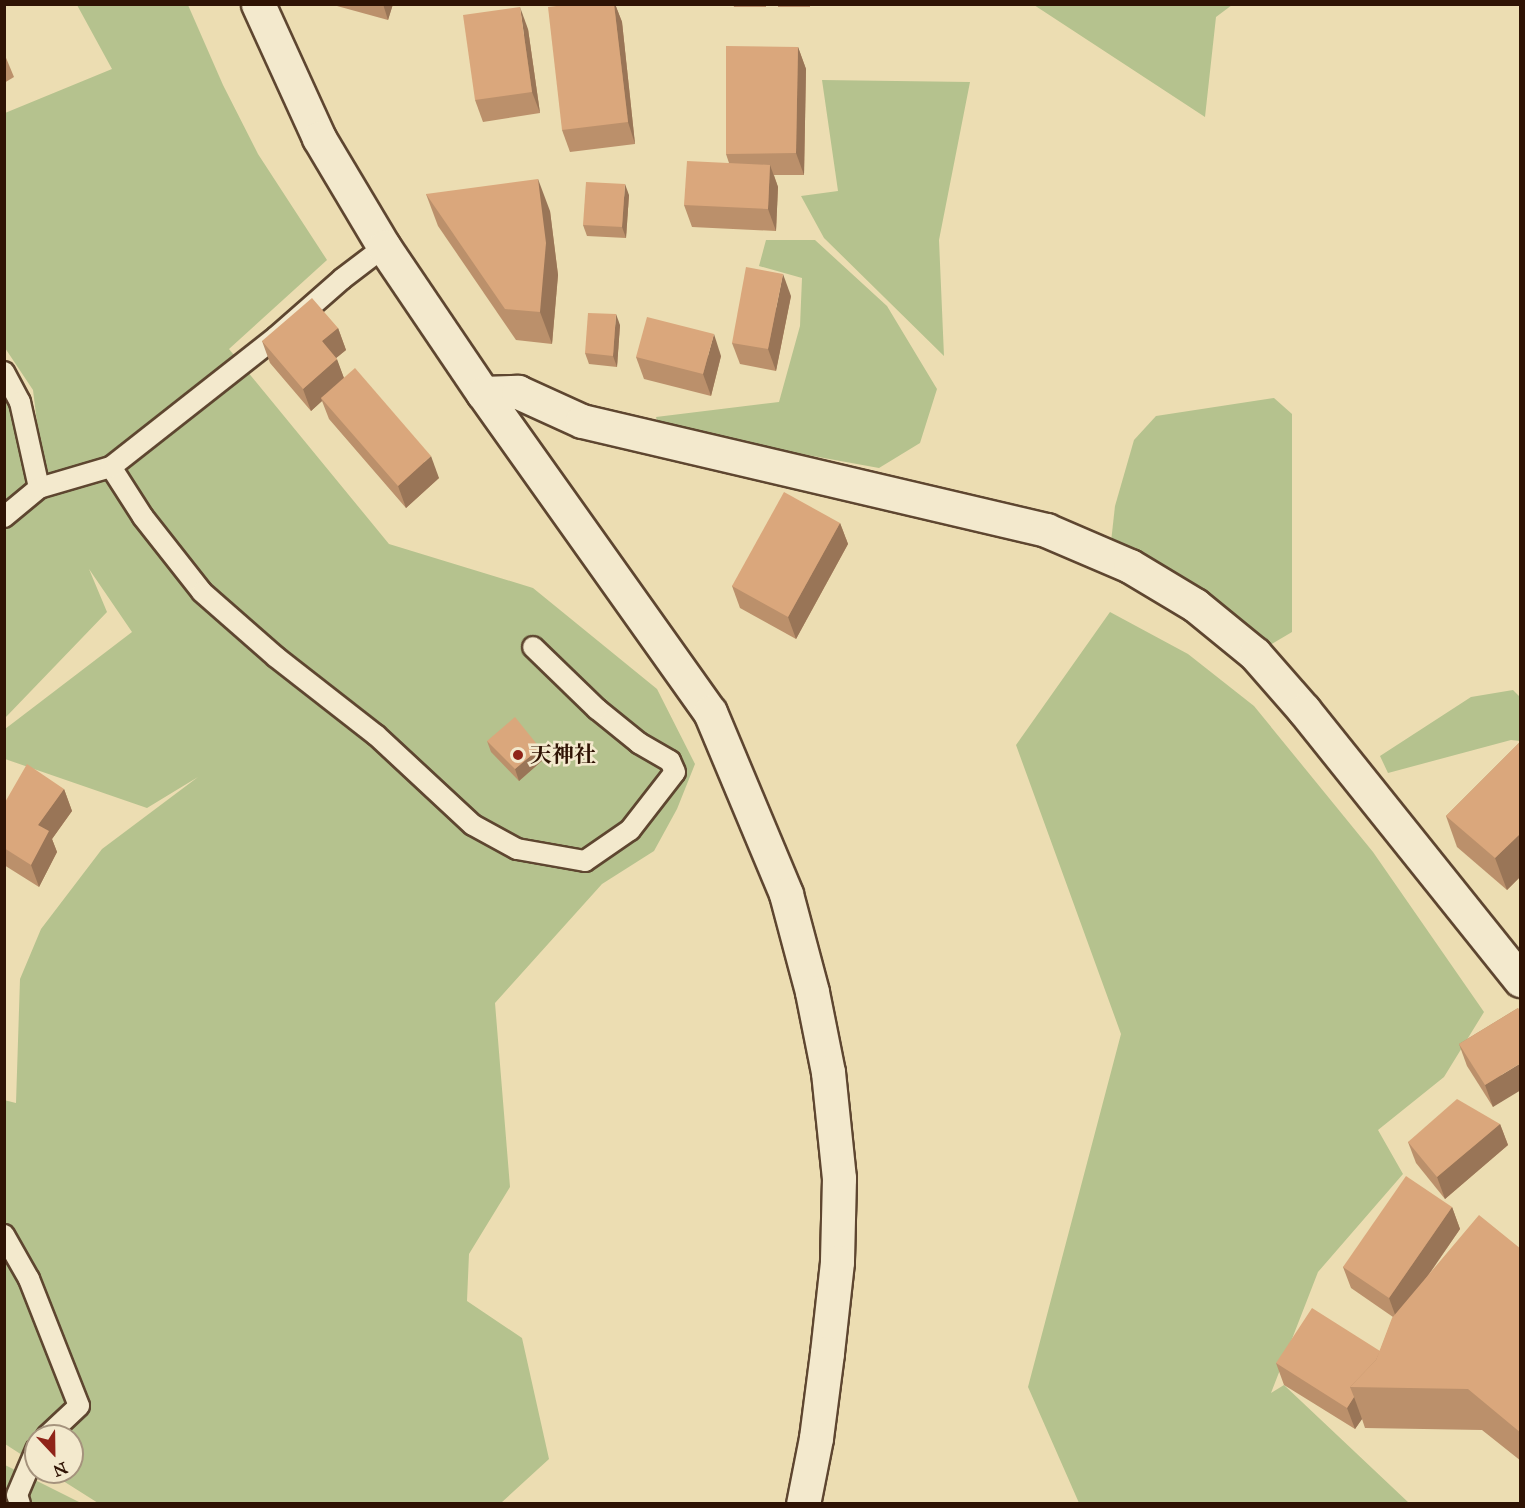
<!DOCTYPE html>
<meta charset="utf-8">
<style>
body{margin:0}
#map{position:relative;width:1525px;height:1508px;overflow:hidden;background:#ecddb2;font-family:"IM FELL Great Primer","Noto Serif JP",serif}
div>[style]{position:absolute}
.green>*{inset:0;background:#b5c28e}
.roads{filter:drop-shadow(2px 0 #5e4630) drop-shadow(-2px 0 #5e4630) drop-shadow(0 2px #5e4630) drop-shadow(0 -2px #5e4630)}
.lane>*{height:20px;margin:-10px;padding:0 10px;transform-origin:10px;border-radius:10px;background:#f3e9cd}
.secondary>*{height:33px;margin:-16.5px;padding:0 16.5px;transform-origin:16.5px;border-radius:16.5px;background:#f3e9cd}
.wall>*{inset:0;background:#bb906b}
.shaded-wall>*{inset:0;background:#997557}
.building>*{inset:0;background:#daa77c}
.dots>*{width:16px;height:16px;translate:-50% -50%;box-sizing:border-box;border:3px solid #f3e9cd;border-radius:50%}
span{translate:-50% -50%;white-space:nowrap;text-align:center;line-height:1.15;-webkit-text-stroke:5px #f3e9cd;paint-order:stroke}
.poi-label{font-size:22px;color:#2f1304;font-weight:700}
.left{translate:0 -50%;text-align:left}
.frame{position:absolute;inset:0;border:6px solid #2f1304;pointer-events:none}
.north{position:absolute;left:24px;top:1424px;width:60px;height:60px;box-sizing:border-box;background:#f3e9cd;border:2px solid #a5937d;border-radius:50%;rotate:158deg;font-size:16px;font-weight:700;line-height:24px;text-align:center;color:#2f1304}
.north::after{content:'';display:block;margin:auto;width:21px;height:27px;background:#8f2418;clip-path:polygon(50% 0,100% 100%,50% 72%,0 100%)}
</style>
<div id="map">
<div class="green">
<div style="clip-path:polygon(77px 5px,188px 5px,223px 85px,258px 154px,327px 260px,229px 349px,389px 544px,533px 588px,657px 689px,695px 764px,677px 809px,654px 851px,602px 884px,495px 1003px,510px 1187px,469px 1254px,467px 1301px,522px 1338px,549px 1459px,501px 1503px,98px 1503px,49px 1472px,72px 1472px,72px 1436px,36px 1436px,36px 1464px,5px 1444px,4px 1100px,16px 1103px,20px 979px,41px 929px,102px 849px,198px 777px,147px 808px,5px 759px,5px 729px,132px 632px,89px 569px,107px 612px,5px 718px,4px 375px,33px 459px,20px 504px,39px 488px,46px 496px,33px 390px,5px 348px,5px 113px,112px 69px)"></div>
<div style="clip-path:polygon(1034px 5px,1232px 5px,1216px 17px,1205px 117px)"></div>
<div style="clip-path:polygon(822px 80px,970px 82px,939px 240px,944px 356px,824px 238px,801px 196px,838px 191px)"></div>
<div style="clip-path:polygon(766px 240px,815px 240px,887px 306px,937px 389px,920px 443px,879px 468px,659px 428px,656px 417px,779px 402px,800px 326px,802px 278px,759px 266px)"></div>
<div style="clip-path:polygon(1274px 398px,1292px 414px,1292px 632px,1255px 654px,1111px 542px,1115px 506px,1134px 440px,1156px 416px)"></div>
<div style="clip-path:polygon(1110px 612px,1188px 654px,1254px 706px,1373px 852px,1484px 1012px,1444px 1077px,1378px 1130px,1403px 1174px,1318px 1272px,1271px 1393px,1284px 1385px,1409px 1503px,1079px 1503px,1028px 1387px,1121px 1034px,1016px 745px)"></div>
<div style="clip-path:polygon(1513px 690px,1520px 697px,1520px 741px,1511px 740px,1388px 773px,1380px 756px,1471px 697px)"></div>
<div style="clip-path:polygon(5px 1465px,81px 1503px,5px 1503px)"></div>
</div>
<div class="roads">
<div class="lane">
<div style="left:4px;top:372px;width:34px;rotate:62deg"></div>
<div style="left:20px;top:402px;width:88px;rotate:77.5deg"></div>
<div style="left:111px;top:467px;width:59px;rotate:57.4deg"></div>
<div style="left:143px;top:517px;width:95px;rotate:51.8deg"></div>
<div style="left:202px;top:592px;width:98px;rotate:41.3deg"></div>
<div style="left:276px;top:657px;width:127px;rotate:38deg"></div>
<div style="left:376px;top:735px;width:132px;rotate:42.9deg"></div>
<div style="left:473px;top:825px;width:50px;rotate:28.6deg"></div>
<div style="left:517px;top:849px;width:69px;rotate:10deg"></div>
<div style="left:585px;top:861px;width:55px;rotate:-34.6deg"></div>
<div style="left:630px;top:830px;width:73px;rotate:-52.2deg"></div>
<div style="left:675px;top:772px;width:12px;rotate:-114deg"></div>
<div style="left:670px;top:761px;width:36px;rotate:-150deg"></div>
<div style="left:639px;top:743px;width:54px;rotate:-141deg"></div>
<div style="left:597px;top:709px;width:89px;rotate:-135.9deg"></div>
<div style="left:4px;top:517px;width:45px;rotate:-39.6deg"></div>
<div style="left:39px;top:488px;width:75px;rotate:-16.3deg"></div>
<div style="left:111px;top:467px;width:210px;rotate:-38.2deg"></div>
<div style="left:276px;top:337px;width:88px;rotate:-41.3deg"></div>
<div style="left:342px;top:279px;width:53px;rotate:-37.3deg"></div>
<div style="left:4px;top:1235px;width:51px;rotate:60.4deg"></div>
<div style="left:29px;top:1279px;width:136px;rotate:68.5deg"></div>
<div style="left:79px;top:1406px;width:44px;rotate:136.8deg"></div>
<div style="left:20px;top:1504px;width:9px;rotate:-108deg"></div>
<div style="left:17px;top:1495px;width:49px;rotate:-67.1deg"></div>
</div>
<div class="secondary">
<div style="left:258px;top:4px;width:147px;rotate:65.5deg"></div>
<div style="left:319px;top:138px;width:127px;rotate:59.2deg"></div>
<div style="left:384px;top:247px;width:176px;rotate:55.9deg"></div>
<div style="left:483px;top:393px;width:392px;rotate:54.6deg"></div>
<div style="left:710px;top:712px;width:197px;rotate:67.3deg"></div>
<div style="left:786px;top:894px;width:101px;rotate:75.1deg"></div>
<div style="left:812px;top:992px;width:82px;rotate:78.7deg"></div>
<div style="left:828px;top:1072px;width:107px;rotate:84.1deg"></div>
<div style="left:839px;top:1178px;width:84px;rotate:91.4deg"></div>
<div style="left:837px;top:1262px;width:92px;rotate:96.3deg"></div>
<div style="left:827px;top:1353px;width:86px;rotate:97.4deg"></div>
<div style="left:816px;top:1438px;width:67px;rotate:101.1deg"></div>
<div style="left:483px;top:393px;width:35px;rotate:-2deg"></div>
<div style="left:518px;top:392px;width:70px;rotate:24.4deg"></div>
<div style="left:582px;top:421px;width:477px;rotate:13.2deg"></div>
<div style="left:1046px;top:530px;width:91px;rotate:23.2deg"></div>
<div style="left:1130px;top:566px;width:76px;rotate:31deg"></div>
<div style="left:1195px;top:605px;width:77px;rotate:39.2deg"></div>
<div style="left:1255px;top:654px;width:74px;rotate:48.8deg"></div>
<div style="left:1304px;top:710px;width:346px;rotate:51.3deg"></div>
</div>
</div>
<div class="wall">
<div style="clip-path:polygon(337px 4px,393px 4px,388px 20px,337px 6px)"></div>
<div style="clip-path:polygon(573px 4px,615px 4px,622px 22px,635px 144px,570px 152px,562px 130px)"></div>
<div style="clip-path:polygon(733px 4px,766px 4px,766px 7px,734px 7px)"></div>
<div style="clip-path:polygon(778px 4px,810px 4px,810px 7px,778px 7px)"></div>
<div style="clip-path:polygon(528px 29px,540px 113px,483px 122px,475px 100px)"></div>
<div style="clip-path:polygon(798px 47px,806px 69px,804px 175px,774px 175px,778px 187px,776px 231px,692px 227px,684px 205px,729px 163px,726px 154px)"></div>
<div style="clip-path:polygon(4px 53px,14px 77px,4px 83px)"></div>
<div style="clip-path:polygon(426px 194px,550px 211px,558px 275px,552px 344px,516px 340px,438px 226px)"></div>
<div style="clip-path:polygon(629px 195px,626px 238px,587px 236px,583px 225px)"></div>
<div style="clip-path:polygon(791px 296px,776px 371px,740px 364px,732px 343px)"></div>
<div style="clip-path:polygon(620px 325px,617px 367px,589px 364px,585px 353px)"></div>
<div style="clip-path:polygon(338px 328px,346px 350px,336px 358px,344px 378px,439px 478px,406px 508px,329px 419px,322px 401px,311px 411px,270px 363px,262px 341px)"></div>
<div style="clip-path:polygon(721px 356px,711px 396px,644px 379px,636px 357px)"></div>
<div style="clip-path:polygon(840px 523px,848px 544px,796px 639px,740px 608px,732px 586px)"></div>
<div style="clip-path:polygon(487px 741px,540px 748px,544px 759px,519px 781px,491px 752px)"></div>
<div style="clip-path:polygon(1521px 741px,1521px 876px,1507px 890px,1457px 847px,1446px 816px)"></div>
<div style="clip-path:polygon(64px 789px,72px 811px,52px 839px,57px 852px,39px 887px,4px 865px,4px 804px)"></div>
<div style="clip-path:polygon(1518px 1008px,1493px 1107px,1467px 1066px,1459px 1044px)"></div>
<div style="clip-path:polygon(1500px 1124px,1508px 1145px,1445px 1199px,1416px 1163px,1408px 1142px)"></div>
<div style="clip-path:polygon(1452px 1207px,1460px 1229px,1428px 1276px,1521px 1249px,1521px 1461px,1482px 1430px,1365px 1428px,1362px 1419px,1355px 1429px,1284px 1385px,1276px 1363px,1380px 1351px,1393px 1317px,1351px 1288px,1343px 1267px)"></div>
</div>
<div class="shaded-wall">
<div style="clip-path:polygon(383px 4px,393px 4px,388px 20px)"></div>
<div style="clip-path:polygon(614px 4px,615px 4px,622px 22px,635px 144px,628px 122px)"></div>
<div style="clip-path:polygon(520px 7px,528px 29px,540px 113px,532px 92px)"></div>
<div style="clip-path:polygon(798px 47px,806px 69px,804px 175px,796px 153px)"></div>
<div style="clip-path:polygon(770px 165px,778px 187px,776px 231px,768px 209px)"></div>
<div style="clip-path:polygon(538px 179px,550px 211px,558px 275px,552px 344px,540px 312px)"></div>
<div style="clip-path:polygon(625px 184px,629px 195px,626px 238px,622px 227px)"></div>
<div style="clip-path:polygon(783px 274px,791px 296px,776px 371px,768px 349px)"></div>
<div style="clip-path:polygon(616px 314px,620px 325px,617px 367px,613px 356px)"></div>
<div style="clip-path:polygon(338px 328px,346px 350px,330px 363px,322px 341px)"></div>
<div style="clip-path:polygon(714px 334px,721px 356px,711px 396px,703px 374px)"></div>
<div style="clip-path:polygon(337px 359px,345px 381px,321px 398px,322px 401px,311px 411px,303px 389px)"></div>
<div style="clip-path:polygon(431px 456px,439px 478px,406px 508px,398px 486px)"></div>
<div style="clip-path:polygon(840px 523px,848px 544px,796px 639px,788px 617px)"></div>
<div style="clip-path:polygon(540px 748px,544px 759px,519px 781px,515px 769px)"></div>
<div style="clip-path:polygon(64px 789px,72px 811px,52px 839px,57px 852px,39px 887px,31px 865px,38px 825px)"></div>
<div style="clip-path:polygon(1521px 833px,1521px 876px,1507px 890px,1495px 858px)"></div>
<div style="clip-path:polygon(1521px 1063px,1521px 1090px,1493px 1107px,1485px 1085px)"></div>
<div style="clip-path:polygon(1500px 1124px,1508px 1145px,1445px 1199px,1437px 1177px)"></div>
<div style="clip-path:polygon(1452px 1207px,1460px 1229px,1397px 1320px,1389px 1298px)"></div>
<div style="clip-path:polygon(1354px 1397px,1362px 1419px,1355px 1429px,1347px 1408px)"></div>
</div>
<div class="building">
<div style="clip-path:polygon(573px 4px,614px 4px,628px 122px,562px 130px,548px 7px)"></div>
<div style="clip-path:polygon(520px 7px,532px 92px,475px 100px,463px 15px)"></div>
<div style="clip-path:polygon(726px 46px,798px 47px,796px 153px,726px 154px)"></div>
<div style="clip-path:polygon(687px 161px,770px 165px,768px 209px,684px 205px)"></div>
<div style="clip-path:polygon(538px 179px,546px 243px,540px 312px,505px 309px,426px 194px)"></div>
<div style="clip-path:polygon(586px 182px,625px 184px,622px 227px,583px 225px)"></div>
<div style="clip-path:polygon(746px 267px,783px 274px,768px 349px,732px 343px)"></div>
<div style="clip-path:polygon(312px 298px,338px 328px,322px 341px,337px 359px,303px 389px,262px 341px)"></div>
<div style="clip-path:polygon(588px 313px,616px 314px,613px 356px,585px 353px)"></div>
<div style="clip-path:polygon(647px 317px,714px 334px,703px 374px,636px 357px)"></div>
<div style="clip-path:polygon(355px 368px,431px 456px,398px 486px,321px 398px)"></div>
<div style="clip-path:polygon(784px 492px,840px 523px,788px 617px,732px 586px)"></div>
<div style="clip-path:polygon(515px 717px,540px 748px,515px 769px,487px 741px)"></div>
<div style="clip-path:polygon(1521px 741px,1521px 833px,1495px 858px,1446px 816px)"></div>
<div style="clip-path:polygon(27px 764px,64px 789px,38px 825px,49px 831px,31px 865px,4px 848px,4px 804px)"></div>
<div style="clip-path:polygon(1518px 1008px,1521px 1011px,1521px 1063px,1485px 1085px,1459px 1044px)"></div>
<div style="clip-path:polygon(1457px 1099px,1500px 1124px,1437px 1177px,1408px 1142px)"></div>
<div style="clip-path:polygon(1406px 1176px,1452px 1207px,1389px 1298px,1343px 1267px)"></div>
<div style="clip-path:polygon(1479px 1215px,1521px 1249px,1521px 1433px,1468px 1389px,1350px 1387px,1376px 1360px,1392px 1318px)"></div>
<div style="clip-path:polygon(1312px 1308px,1380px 1351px,1376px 1360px,1350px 1387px,1354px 1397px,1347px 1408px,1276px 1363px)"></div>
</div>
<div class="dots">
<div style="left:518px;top:755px;background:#8f2418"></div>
</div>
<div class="poi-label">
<span class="left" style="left:530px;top:755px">天神社</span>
</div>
<div class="frame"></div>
<div class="north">N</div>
</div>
